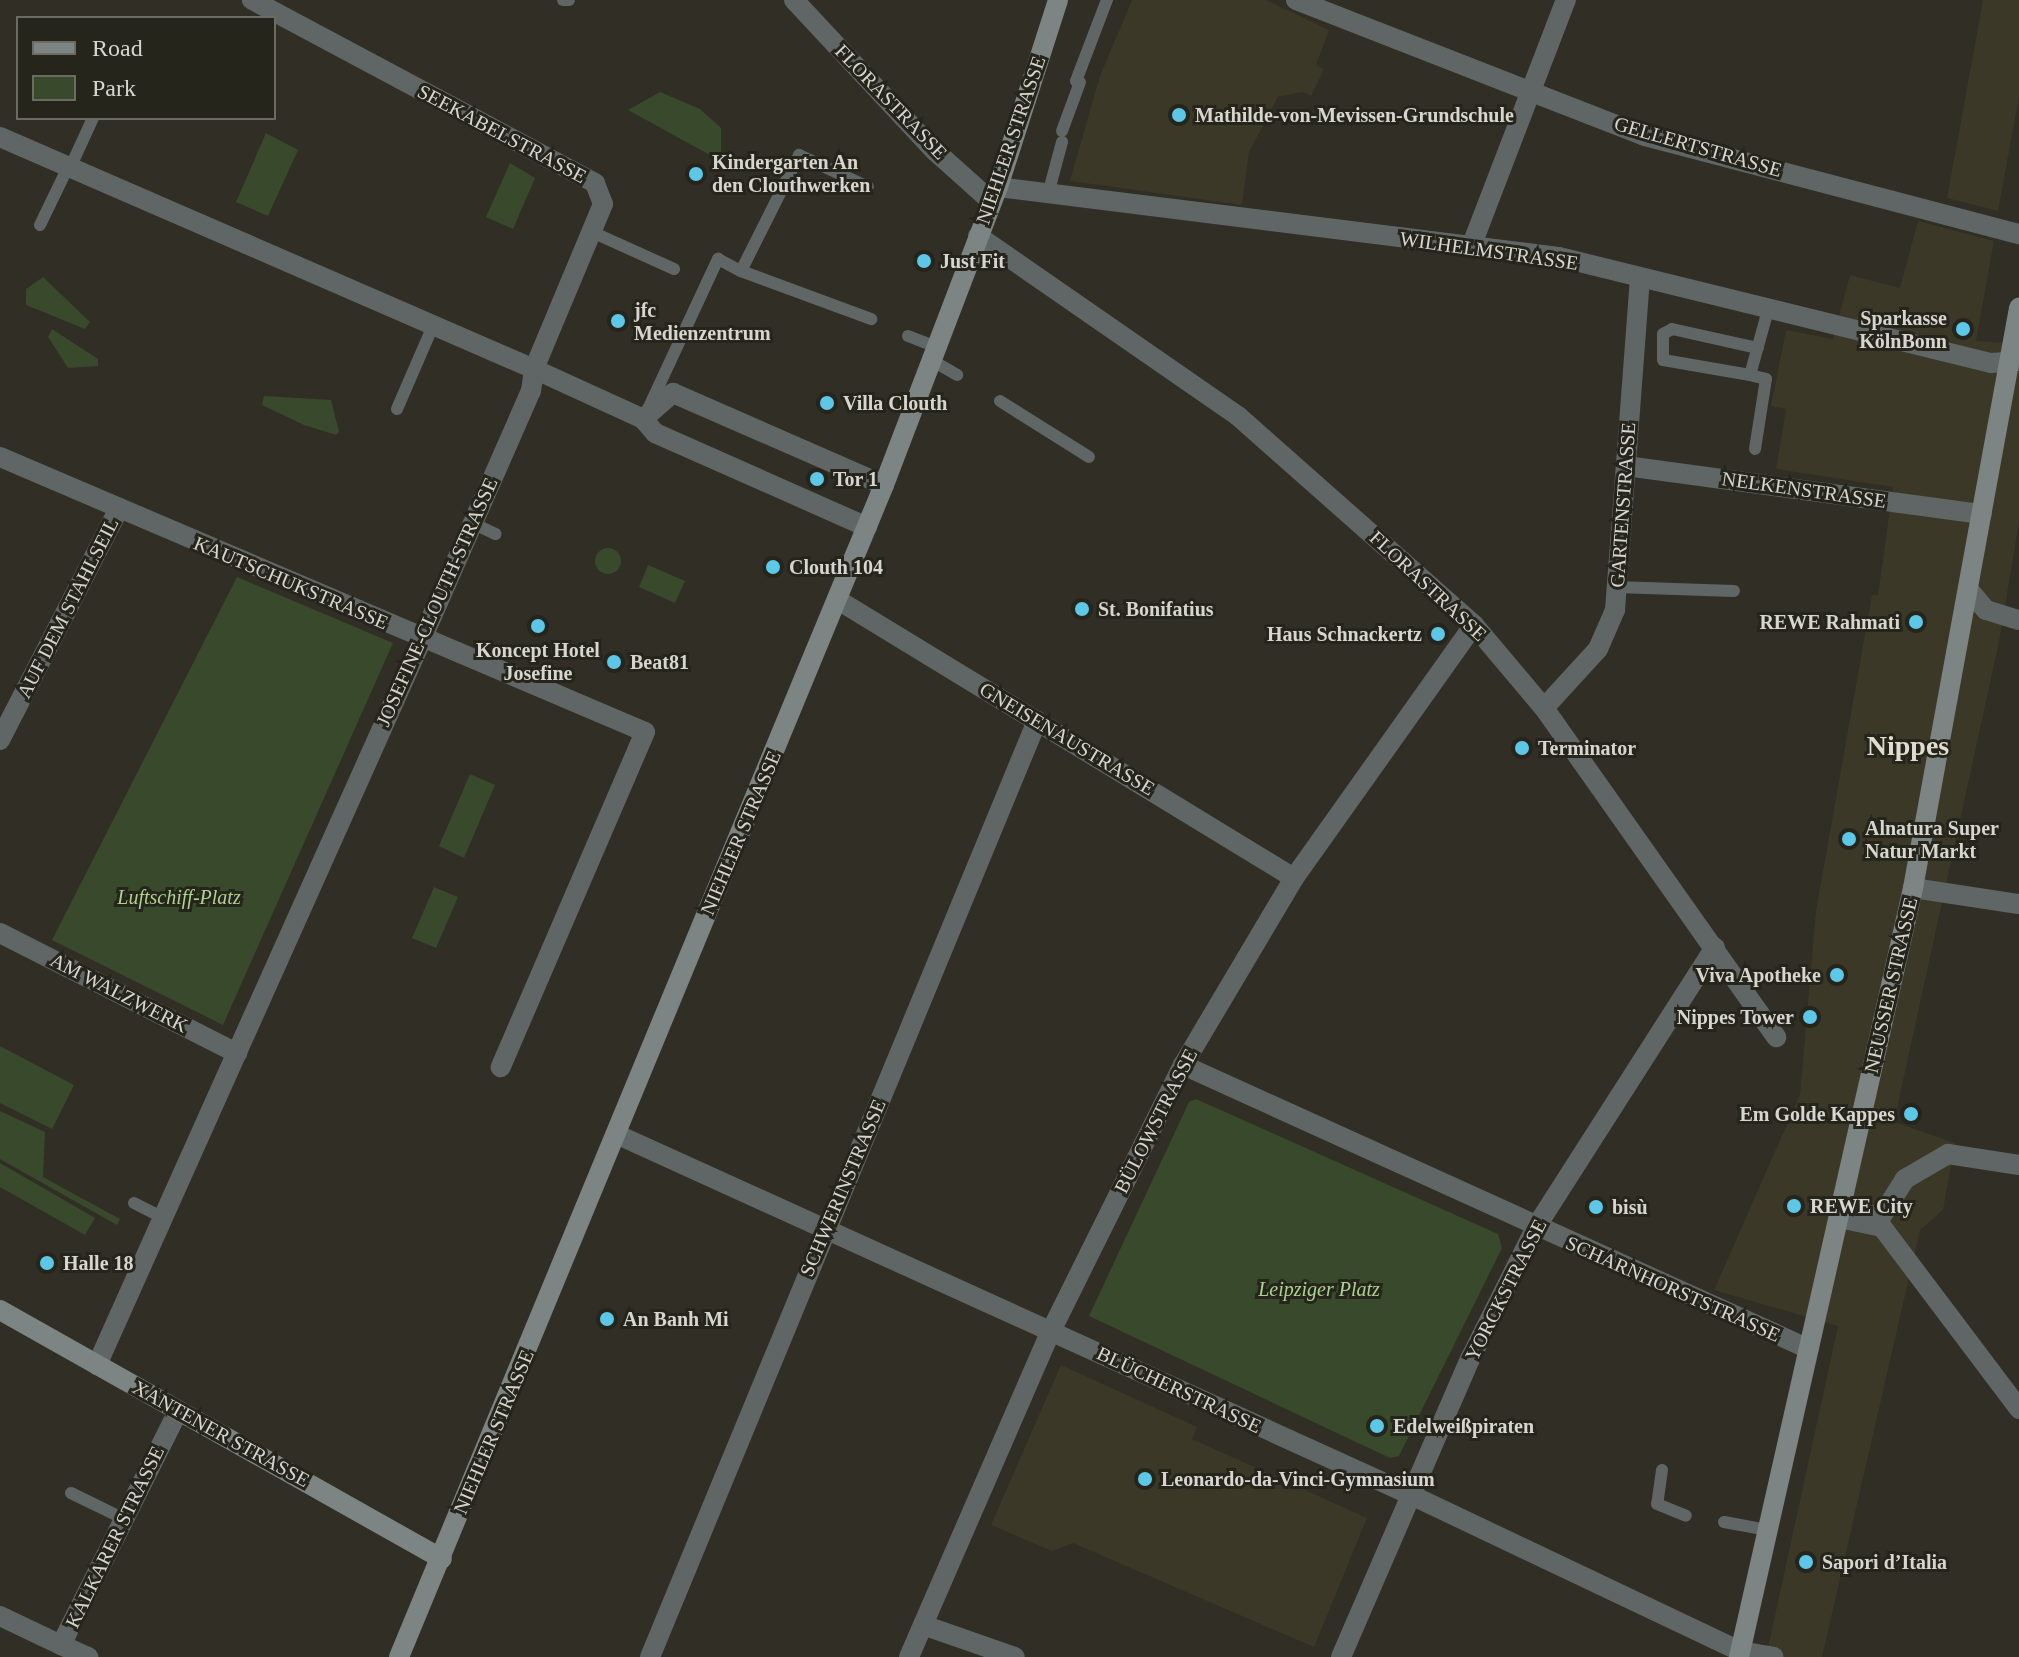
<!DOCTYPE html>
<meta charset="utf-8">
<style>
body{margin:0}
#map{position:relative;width:2019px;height:1657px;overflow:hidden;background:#302e25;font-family:"Times New Roman",serif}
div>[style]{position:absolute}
.built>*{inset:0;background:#3b3828}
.green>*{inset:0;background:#39492b}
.round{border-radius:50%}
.lane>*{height:12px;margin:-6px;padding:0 6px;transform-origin:6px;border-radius:6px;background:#606665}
.street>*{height:20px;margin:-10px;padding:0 10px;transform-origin:10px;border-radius:10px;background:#606665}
.secondary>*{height:20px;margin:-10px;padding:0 10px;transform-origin:10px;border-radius:10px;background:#7c8583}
.dots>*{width:22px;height:22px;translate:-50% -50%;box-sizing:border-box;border:4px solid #26251b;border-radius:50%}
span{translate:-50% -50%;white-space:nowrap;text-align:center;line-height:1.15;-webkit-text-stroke:6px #26251b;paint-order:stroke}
.street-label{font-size:20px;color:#d6d5cf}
.poi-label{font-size:20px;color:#d6d5cf;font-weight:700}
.left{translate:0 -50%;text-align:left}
.right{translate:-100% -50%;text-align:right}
.park-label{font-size:20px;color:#aed291;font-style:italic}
.district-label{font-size:28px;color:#dfddd0;font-weight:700}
.legend{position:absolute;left:16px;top:16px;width:260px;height:104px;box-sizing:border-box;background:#26251b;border:2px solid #6c6b63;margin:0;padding:10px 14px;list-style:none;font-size:24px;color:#d6d5cf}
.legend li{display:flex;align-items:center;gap:16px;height:40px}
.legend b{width:40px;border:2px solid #6c6b63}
</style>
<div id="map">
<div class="built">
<div style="clip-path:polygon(1132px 0,1266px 0,1329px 30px,1316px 65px,1324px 69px,1311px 96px,1302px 92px,1278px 97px,1249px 152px,1242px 205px,1070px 181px,1100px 76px)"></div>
<div style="clip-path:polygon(1983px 0,2019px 0,2019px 97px,1998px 211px,1947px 198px)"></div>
<div style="clip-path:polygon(1918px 221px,1994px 241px,1976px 341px,2019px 344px,2019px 522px,1999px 642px,1894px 1122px,1955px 1143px,1943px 1210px,1920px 1230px,1822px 1657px,1766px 1657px,1838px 1326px,1714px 1290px,1800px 1095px,1816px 911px,1872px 595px,1878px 595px,1893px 487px,1776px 469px,1786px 409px,1771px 406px,1786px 330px,1833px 339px,1850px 275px,1900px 288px)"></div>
<div style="clip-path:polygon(1061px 1365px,1197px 1427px,1192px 1439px,1367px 1518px,1314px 1647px,1073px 1543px,1052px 1551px,991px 1525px)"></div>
</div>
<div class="green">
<div style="clip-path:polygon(660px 92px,700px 109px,721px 128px,721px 161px,628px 110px)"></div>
<div style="clip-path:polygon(266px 133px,298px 150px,268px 216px,236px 202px)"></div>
<div style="clip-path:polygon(510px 163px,535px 178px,513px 229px,486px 217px)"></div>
<div style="clip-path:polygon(43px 277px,90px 322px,85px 329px,26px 305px,26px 289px)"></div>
<div style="clip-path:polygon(52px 329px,98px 359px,98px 366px,68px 368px,48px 337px)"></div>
<div style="clip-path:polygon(264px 396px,331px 400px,339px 432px,336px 435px,304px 425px,262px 405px)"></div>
<div class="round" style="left:595px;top:548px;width:26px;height:26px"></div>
<div style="clip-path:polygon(648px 565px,685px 581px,675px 603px,639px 587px)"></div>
<div style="clip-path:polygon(237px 577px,393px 643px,223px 1025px,52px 940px)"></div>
<div style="clip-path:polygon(470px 774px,495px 785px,464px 858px,439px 846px)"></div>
<div style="clip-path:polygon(434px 887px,458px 897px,436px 948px,412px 938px)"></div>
<div style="clip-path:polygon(0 1046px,74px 1085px,52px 1129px,0 1103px)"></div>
<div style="clip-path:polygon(1196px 1099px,1498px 1234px,1502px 1248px,1399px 1456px,1390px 1458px,1089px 1316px,1189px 1102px)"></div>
<div style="clip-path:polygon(0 1111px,45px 1132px,43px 1177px,120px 1219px,117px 1225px,0 1159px)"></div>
<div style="clip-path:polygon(0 1163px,95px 1218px,85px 1235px,0 1187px)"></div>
</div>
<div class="lane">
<div style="left:563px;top:0;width:6px"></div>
<div style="left:1076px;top:81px;width:87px;rotate:-69.1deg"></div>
<div style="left:1062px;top:131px;width:52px;rotate:-69.8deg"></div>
<div style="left:70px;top:168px;width:55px;rotate:-65.3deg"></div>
<div style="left:1048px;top:194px;width:54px;rotate:-74.9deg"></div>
<div style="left:40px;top:225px;width:64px;rotate:-64.2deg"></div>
<div style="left:592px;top:232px;width:90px;rotate:24.3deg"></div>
<div style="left:741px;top:271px;width:139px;rotate:20.3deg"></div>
<div style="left:908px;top:336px;width:33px;rotate:21deg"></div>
<div style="left:933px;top:361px;width:28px;rotate:30deg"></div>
<div style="left:1750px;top:375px;width:88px;rotate:-170.2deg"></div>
<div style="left:1663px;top:360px;width:26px;rotate:-90deg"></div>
<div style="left:1663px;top:334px;width:10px;rotate:-29deg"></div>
<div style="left:1672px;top:329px;width:88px;rotate:12.5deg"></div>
<div style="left:1000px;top:401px;width:105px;rotate:32.2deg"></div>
<div style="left:397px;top:409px;width:90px;rotate:-66.6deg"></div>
<div style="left:648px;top:409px;width:166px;rotate:-65deg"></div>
<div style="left:718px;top:259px;width:26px;rotate:28deg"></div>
<div style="left:741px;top:271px;width:130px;rotate:-63.4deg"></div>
<div style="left:799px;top:155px;width:76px;rotate:24.9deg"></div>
<div style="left:1755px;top:449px;width:71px;rotate:-81.1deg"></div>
<div style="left:1766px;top:379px;width:16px;rotate:-166deg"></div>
<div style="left:1750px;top:375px;width:67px;rotate:-74.5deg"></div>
<div style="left:472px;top:523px;width:26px;rotate:25deg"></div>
<div style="left:1616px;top:587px;width:118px;rotate:1.9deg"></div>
<div style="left:134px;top:1203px;width:35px;rotate:27deg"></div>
<div style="left:1662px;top:1470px;width:34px;rotate:98deg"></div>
<div style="left:1657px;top:1504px;width:31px;rotate:22deg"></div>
<div style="left:71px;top:1493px;width:59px;rotate:26.1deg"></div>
<div style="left:1724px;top:1522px;width:45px;rotate:10.3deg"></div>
</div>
<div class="street">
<div style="left:794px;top:0;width:207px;rotate:47deg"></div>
<div style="left:935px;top:151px;width:75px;rotate:41.8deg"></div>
<div style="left:1296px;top:0;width:375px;rotate:21.3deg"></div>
<div style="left:1645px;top:136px;width:387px;rotate:14.7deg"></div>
<div style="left:0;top:137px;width:582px;rotate:23.48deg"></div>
<div style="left:534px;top:369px;width:120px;rotate:24.6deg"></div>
<div style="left:643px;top:419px;width:18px;rotate:49deg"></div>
<div style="left:655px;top:433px;width:232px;rotate:23.9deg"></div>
<div style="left:998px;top:187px;width:565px;rotate:7.11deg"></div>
<div style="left:1559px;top:257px;width:445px;rotate:13.8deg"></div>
<div style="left:1991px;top:363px;width:28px;rotate:-4deg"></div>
<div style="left:978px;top:236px;width:316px;rotate:34.7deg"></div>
<div style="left:1238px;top:416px;width:315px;rotate:41.5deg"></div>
<div style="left:1474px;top:625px;width:109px;rotate:49.9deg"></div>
<div style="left:1544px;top:708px;width:403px;rotate:54.8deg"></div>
<div style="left:1471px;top:247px;width:265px;rotate:-69deg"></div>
<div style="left:643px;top:419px;width:40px;rotate:-41deg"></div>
<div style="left:673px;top:393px;width:230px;rotate:23.6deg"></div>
<div style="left:0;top:457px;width:701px;rotate:23.09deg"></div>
<div style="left:645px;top:732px;width:365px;rotate:113.3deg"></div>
<div style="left:1626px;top:466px;width:359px;rotate:7.7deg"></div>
<div style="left:1969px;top:590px;width:26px;rotate:50deg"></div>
<div style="left:1986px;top:610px;width:34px;rotate:17deg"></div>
<div style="left:838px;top:600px;width:534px;rotate:31.37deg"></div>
<div style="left:1544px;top:708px;width:80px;rotate:-47.5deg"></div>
<div style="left:1598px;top:649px;width:43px;rotate:-66.4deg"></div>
<div style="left:1615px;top:610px;width:333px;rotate:-85.7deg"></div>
<div style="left:0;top:740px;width:261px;rotate:-62.8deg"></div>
<div style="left:1913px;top:888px;width:107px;rotate:8.6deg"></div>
<div style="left:0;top:933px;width:266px;rotate:26.9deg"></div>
<div style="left:1183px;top:1065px;width:687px;rotate:24.4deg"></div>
<div style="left:616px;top:1134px;width:871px;rotate:24.42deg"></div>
<div style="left:1409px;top:1494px;width:366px;rotate:25.4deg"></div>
<div style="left:1740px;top:1651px;width:34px;rotate:10deg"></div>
<div style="left:1861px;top:1213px;width:20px;rotate:11deg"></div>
<div style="left:1881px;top:1217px;width:45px;rotate:-57.7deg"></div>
<div style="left:1905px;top:1179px;width:50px;rotate:-30.2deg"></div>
<div style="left:1948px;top:1154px;width:72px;rotate:8.8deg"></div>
<div style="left:1839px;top:1218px;width:44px;rotate:11.8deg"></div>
<div style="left:1882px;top:1227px;width:228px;rotate:53deg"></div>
<div style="left:97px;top:1365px;width:795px;rotate:-65.88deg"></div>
<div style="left:422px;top:639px;width:271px;rotate:-66.3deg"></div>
<div style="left:531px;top:391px;width:22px;rotate:-82deg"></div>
<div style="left:534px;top:369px;width:179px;rotate:-67.3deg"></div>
<div style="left:603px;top:204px;width:22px;rotate:-111deg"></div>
<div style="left:595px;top:183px;width:389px;rotate:-151.9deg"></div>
<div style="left:0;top:1616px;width:68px;rotate:25.4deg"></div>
<div style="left:61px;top:1645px;width:262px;rotate:-63.4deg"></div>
<div style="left:923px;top:1625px;width:97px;rotate:19.2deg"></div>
<div style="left:61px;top:1645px;width:30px;rotate:24deg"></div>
<div style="left:650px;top:1657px;width:1013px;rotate:-67.54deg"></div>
<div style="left:909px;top:1657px;width:356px;rotate:-66.5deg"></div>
<div style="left:1051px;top:1331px;width:297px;rotate:-63.6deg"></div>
<div style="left:1183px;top:1065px;width:217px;rotate:-59.3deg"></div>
<div style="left:1294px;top:878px;width:310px;rotate:-54.6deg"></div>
<div style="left:1341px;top:1657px;width:325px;rotate:-66.6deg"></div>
<div style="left:1470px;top:1359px;width:148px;rotate:-63.4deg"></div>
<div style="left:1536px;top:1227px;width:332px;rotate:-57.4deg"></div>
</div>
<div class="secondary">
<div style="left:0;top:1310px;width:507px;rotate:29.39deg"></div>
<div style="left:399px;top:1657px;width:1268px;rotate:-67.52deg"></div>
<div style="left:884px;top:485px;width:319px;rotate:-69.1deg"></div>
<div style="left:998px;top:187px;width:196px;rotate:-72.2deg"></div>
<div style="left:1739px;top:1657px;width:788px;rotate:-77.25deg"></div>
<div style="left:1913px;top:888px;width:590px;rotate:-79.64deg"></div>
</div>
<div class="dots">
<div style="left:1179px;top:115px;background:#5dc7e8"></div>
<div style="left:696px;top:174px;background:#5dc7e8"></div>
<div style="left:924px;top:261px;background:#5dc7e8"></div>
<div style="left:618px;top:321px;background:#5dc7e8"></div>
<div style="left:1963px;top:329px;background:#5dc7e8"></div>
<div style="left:827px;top:403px;background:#5dc7e8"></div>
<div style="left:817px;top:479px;background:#5dc7e8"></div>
<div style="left:773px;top:567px;background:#5dc7e8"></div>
<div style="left:1082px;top:609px;background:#5dc7e8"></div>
<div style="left:1916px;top:622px;background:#5dc7e8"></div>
<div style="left:538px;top:626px;background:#5dc7e8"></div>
<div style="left:1438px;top:634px;background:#5dc7e8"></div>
<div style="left:614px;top:662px;background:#5dc7e8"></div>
<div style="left:1522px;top:748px;background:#5dc7e8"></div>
<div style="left:1849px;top:839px;background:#5dc7e8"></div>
<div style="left:1837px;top:975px;background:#5dc7e8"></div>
<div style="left:1810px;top:1017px;background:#5dc7e8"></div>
<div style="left:1911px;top:1114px;background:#5dc7e8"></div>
<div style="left:1794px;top:1206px;background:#5dc7e8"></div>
<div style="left:1596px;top:1207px;background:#5dc7e8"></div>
<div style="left:47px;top:1263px;background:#5dc7e8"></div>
<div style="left:607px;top:1319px;background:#5dc7e8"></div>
<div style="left:1377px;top:1426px;background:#5dc7e8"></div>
<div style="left:1145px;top:1479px;background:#5dc7e8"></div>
<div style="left:1806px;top:1562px;background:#5dc7e8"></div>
</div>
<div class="street-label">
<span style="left:891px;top:102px;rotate:46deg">FLORASTRASSE</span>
<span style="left:502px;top:134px;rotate:28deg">SEEKABELSTRASSE</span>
<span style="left:1011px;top:140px;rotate:-71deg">NIEHLER STRASSE</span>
<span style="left:1698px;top:147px;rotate:16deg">GELLERTSTRASSE</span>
<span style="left:1489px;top:251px;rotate:8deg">WILHELMSTRASSE</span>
<span style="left:1804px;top:490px;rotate:8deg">NELKENSTRASSE</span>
<span style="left:1623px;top:505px;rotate:-86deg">GARTENSTRASSE</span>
<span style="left:291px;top:583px;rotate:23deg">KAUTSCHUKSTRASSE</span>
<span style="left:1428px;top:586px;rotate:43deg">FLORASTRASSE</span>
<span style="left:437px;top:602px;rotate:-66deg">JOSEFINE-CLOUTH-STRASSE</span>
<span style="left:68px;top:608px;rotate:-63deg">AUF DEM STAHLSEIL</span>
<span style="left:1067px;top:739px;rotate:31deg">GNEISENAUSTRASSE</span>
<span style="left:741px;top:833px;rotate:-67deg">NIEHLER STRASSE</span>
<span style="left:1891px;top:985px;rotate:-77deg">NEUSSER STRASSE</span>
<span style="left:119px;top:993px;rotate:27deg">AM WALZWERK</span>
<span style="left:1156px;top:1121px;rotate:-63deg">BÜLOWSTRASSE</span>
<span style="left:843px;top:1188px;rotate:-67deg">SCHWERINSTRASSE</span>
<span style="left:1673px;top:1289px;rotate:24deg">SCHARNHORSTSTRASSE</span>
<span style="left:1506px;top:1290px;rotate:-63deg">YORCKSTRASSE</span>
<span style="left:1179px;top:1390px;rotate:25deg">BLÜCHERSTRASSE</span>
<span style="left:494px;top:1432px;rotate:-67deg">NIEHLER STRASSE</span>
<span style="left:221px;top:1434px;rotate:29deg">XANTENER STRASSE</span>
<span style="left:115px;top:1537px;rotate:-64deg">KALKARER STRASSE</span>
</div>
<div class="poi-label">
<span class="left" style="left:1195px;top:115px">Mathilde-von-Mevissen-Grundschule</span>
<span class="left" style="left:712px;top:174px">Kindergarten An<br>den Clouthwerken</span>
<span class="left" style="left:940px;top:261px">Just Fit</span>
<span class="left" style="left:634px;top:322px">jfc<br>Medienzentrum</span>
<span class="right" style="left:1947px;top:330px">Sparkasse<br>KölnBonn</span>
<span class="left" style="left:843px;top:403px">Villa Clouth</span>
<span class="left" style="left:833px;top:479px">Tor 1</span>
<span class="left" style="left:789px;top:567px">Clouth 104</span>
<span class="left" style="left:1098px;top:609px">St. Bonifatius</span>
<span class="right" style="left:1900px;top:622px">REWE Rahmati</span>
<span class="right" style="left:1422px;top:634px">Haus Schnackertz</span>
<span style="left:538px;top:662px">Koncept Hotel<br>Josefine</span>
<span class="left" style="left:630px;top:662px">Beat81</span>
<span class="left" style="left:1538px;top:748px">Terminator</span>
<span class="left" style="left:1865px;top:840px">Alnatura Super<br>Natur Markt</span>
<span class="right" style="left:1821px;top:975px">Viva Apotheke</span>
<span class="right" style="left:1794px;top:1017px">Nippes Tower</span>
<span class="right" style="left:1895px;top:1114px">Em Golde Kappes</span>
<span class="left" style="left:1810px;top:1206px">REWE City</span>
<span class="left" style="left:1612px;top:1207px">bisù</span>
<span class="left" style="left:63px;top:1263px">Halle 18</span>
<span class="left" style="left:623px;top:1319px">An Banh Mi</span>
<span class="left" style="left:1393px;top:1426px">Edelweißpiraten</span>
<span class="left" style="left:1161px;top:1479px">Leonardo-da-Vinci-Gymnasium</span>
<span class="left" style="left:1822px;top:1562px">Sapori d’Italia</span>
</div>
<div class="park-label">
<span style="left:179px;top:897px">Luftschiff-Platz</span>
<span style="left:1319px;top:1289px">Leipziger Platz</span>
</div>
<div class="district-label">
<span style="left:1908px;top:746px">Nippes</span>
</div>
<ul class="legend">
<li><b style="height:10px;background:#7c8583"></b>Road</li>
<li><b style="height:22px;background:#39492b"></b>Park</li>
</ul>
</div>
